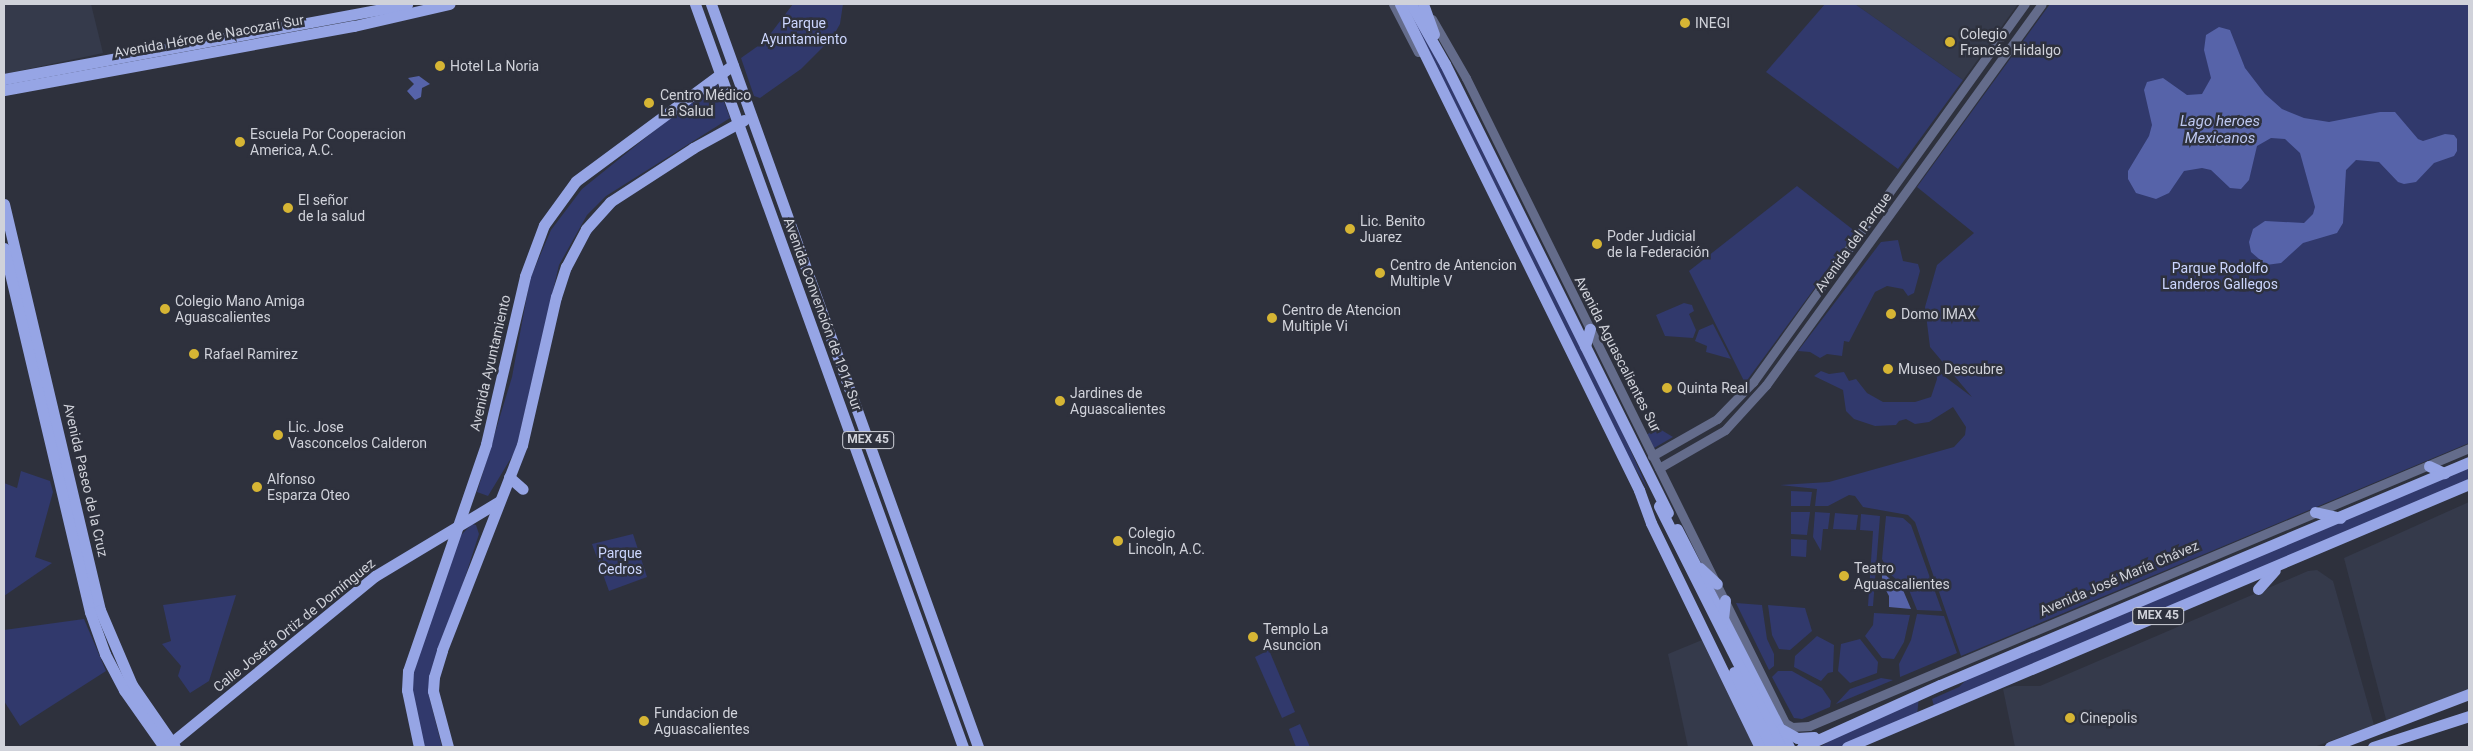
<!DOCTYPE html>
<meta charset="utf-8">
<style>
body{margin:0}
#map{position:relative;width:2473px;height:751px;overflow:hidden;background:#2e313d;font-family:Roboto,sans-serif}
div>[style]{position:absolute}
.built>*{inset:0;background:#353a4b}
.green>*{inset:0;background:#31396c}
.water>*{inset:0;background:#5663a9}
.minor>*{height:9px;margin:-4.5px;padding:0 4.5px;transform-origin:4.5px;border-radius:4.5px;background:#646c8b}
.major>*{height:11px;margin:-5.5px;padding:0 5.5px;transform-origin:5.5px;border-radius:5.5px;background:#96a5e5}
.major-bridge>*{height:11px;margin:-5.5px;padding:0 5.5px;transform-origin:5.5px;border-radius:5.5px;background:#96a5e5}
.dots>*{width:14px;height:14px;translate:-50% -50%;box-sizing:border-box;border:2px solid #2e313d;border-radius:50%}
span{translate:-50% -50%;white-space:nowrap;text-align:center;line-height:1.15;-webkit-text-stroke:5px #2e313d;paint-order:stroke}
.shield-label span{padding:1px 4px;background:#2e313d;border:1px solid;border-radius:4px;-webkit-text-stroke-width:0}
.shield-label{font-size:12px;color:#d0d2da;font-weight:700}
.park-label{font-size:14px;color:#ccd6fe}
.poi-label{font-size:14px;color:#d0d2da}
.left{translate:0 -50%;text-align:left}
.street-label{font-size:14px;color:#d0d2da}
.water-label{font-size:15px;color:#bdc7ef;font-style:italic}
.frame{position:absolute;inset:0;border:5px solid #d0d2da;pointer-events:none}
</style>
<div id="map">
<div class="built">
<div style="clip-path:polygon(4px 4px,91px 4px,103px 53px,4px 74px)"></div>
<div style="clip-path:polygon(1855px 4px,2018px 4px,1963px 80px)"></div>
<div style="clip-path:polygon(2469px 502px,2469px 698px,2387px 723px,2344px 558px)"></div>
<div style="clip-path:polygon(2317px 570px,2333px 581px,2374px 725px,2314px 747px,2015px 747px,2003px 689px,2014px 686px,2040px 686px,2308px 571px)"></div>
<div style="clip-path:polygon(1702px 640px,1754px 745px,1753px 747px,1688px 747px,1668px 654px)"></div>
</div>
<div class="green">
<div style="clip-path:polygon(793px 4px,843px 4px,840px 24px,832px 38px,801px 69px,760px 98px,754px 96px,741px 58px,765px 41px)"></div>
<div style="clip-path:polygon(1825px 4px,1855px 4px,1963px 80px,1898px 169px,1766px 72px)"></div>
<div style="clip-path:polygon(2050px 4px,2469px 4px,2469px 443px,1961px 656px,1915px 522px,1908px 515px,1863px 507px,1855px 496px,1849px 495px,1828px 506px,1815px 506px,1817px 489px,1780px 485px,1829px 482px,1954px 447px,1965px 435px,1966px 427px,1953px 407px,1929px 422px,1915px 424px,1906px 419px,1899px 421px,1896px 425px,1875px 426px,1854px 419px,1846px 411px,1843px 390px,1814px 376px,1821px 371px,1829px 374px,1844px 372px,1849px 381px,1856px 379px,1867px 393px,1883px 402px,1915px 402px,1931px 397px,1937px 379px,1936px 370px,1972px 397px,1930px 347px,1925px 307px,1937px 265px,1974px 233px,1917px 187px)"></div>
<div style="clip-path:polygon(1408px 10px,1440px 63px,1623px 433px,1648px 490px,1616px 436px)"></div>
<div style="clip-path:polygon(716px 81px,730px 118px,606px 196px,587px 215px,559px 265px,516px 450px,488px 496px,477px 492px,512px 377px,530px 279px,551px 230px,582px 189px)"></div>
<div style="clip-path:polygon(1797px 186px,1856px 232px,1745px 383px,1689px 271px)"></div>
<div style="clip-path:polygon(1898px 240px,1903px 261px,1918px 264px,1920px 271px,1914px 293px,1908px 296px,1903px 289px,1887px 286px,1875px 292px,1849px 342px,1844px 341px,1842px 356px,1827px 354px,1820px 358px,1810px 352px,1798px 351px,1881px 242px)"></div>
<div style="clip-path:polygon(1684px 303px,1692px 305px,1694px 311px,1689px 314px,1696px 330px,1693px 338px,1665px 336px,1656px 315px)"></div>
<div style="clip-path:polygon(1713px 324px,1731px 359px,1706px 352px,1707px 346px,1695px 341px,1699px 330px)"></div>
<div style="clip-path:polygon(1658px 428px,1673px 437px,1654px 448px,1646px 435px)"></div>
<div style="clip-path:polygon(2469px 465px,2469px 482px,1934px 706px,1932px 699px,1959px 687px,1973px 673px)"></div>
<div style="clip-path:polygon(21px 471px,50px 481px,53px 492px,35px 557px,52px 563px,4px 596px,4px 483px,17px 488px)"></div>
<div style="clip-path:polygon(1791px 491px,1812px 492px,1810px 506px,1791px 506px)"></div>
<div style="clip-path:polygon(1791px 512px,1810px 512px,1807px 535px,1791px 534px)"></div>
<div style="clip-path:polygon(1815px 512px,1830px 513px,1828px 529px,1823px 529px,1821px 551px,1813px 537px)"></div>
<div style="clip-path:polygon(1835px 513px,1858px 515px,1856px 530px,1833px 529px)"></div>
<div style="clip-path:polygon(1861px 514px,1880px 516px,1873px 606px,1868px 606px,1873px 531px,1860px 530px)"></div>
<div style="clip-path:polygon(1886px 516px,1903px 518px,1911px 525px,1942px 611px,1917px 610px,1909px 590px,1891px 575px,1882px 559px)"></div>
<div style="clip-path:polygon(472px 524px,476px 525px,479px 534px,428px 692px,442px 747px,424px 747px,411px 688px,419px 644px,457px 539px)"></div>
<div style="clip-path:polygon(633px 534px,647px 577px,609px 591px,592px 544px)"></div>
<div style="clip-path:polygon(1791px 539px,1807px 540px,1806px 557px,1791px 556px)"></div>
<div style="clip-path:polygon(236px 595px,209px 681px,190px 693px,178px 676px,181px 666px,162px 644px,171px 641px,163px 605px)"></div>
<div style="clip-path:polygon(1736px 603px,1762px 605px,1767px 639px,1774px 654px,1774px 666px,1769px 670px)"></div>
<div style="clip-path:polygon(1768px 605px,1805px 608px,1812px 631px,1790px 650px,1779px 649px,1772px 635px)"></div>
<div style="clip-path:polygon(1874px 613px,1910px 615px,1904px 642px,1894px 659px,1882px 658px,1865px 636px,1873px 625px)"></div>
<div style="clip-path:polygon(1917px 614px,1944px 616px,1957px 653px,1900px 677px,1899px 664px,1911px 640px)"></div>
<div style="clip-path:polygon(84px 619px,106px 671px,20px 726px,4px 701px,4px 630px)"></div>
<div style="clip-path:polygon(1817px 636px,1834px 645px,1833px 672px,1828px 673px,1821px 681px,1794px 667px,1795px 656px)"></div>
<div style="clip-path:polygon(1860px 639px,1878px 662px,1877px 673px,1850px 683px,1838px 671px,1841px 644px)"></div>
<div style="clip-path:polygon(1269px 650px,1295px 712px,1282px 718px,1255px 657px)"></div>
<div style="clip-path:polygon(1778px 671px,1792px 671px,1822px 688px,1831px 701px,1830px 707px,1802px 719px,1794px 718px,1772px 677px)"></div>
<div style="clip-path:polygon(1881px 678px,1893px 680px,1836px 704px,1850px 689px)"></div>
<div style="clip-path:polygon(1919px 696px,1917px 716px,1841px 747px,1820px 747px,1869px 717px)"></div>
<div style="clip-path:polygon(1300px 724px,1310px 747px,1296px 747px,1289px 729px)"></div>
</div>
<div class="water">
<div style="clip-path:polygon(2219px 27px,2230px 30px,2245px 68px,2265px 94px,2282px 109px,2304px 118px,2329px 122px,2380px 112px,2395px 112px,2418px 139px,2423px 141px,2445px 134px,2454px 135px,2457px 139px,2457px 151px,2454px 156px,2434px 163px,2416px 182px,2404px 184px,2398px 182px,2379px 162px,2356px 160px,2346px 170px,2343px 223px,2337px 233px,2303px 243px,2281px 263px,2266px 265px,2251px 252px,2249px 242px,2253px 229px,2265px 221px,2304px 223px,2313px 214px,2315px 207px,2300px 153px,2285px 139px,2271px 138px,2257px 146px,2249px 180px,2241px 189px,2230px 188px,2211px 170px,2202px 168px,2184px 171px,2169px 193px,2156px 199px,2136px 193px,2128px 179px,2128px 171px,2149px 136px,2152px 125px,2144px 90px,2147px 82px,2163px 78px,2187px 95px,2202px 94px,2211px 78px,2204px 50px,2206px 35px)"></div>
<div style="clip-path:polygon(419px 76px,430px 84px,422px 88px,421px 97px,415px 100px,407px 91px,414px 84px,408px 78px)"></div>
<div style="clip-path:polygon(1882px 572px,1903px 590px,1911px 609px,1889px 607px,1889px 596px,1882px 583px)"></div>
</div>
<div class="minor">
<div style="left:1393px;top:4px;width:54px;rotate:62.5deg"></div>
<div style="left:1432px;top:19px;width:68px;rotate:60deg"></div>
<div style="left:1466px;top:78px;width:720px;rotate:63.68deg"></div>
<div style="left:1785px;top:723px;width:8px;rotate:30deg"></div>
<div style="left:1792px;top:727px;width:17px;rotate:-3deg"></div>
<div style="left:1809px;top:726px;width:716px;rotate:-22.84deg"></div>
<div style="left:1652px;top:456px;width:75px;rotate:-29.6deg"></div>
<div style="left:1717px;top:419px;width:52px;rotate:-45.8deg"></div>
<div style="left:1753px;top:382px;width:466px;rotate:-54.3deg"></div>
<div style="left:1659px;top:468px;width:76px;rotate:-29.9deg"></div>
<div style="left:1725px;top:430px;width:61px;rotate:-47.7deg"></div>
<div style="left:1766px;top:385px;width:470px;rotate:-54.1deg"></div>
</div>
<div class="major">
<div style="left:695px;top:4px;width:790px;rotate:70.17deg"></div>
<div style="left:711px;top:4px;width:790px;rotate:70.23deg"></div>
<div style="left:1400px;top:4px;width:542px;rotate:63.81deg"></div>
<div style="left:1639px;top:490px;width:35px;rotate:70deg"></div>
<div style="left:1651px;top:523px;width:249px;rotate:64.1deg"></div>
<div style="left:1411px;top:4px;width:69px;rotate:60.5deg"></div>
<div style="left:1445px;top:64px;width:501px;rotate:63.59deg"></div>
<div style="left:1423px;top:4px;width:32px;rotate:70deg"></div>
<div style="left:4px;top:79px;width:410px;rotate:-10.5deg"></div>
<div style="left:4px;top:90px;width:356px;rotate:-10.4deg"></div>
<div style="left:354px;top:26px;width:98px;rotate:-13deg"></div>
<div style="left:4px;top:204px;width:417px;rotate:76.7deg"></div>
<div style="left:100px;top:610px;width:82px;rotate:66.9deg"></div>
<div style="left:132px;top:685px;width:75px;rotate:55.3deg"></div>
<div style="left:4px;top:248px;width:374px;rotate:76.7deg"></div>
<div style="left:90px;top:612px;width:45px;rotate:70.3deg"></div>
<div style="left:105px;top:654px;width:41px;rotate:62.2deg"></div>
<div style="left:124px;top:690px;width:70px;rotate:54.9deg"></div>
<div style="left:1585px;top:346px;width:18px;rotate:-74deg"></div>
<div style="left:2429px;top:466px;width:17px;rotate:25deg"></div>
<div style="left:509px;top:477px;width:18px;rotate:41deg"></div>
<div style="left:2315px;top:512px;width:26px;rotate:13deg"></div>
<div style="left:1677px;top:529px;width:245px;rotate:62.8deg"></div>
<div style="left:1700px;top:568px;width:23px;rotate:43deg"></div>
<div style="left:2258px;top:589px;width:25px;rotate:-48deg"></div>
<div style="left:1723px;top:619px;width:19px;rotate:-84deg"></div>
<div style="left:1781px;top:729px;width:18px;rotate:29deg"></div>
<div style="left:1797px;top:738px;width:17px;rotate:-3deg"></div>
<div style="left:166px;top:747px;width:270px;rotate:-39.3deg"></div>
<div style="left:375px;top:576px;width:144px;rotate:-31deg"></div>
<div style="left:419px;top:747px;width:58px;rotate:-101.9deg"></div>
<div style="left:407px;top:690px;width:19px;rotate:-87deg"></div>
<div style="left:408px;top:671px;width:240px;rotate:-71deg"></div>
<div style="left:486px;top:444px;width:172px;rotate:-76.9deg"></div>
<div style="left:525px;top:276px;width:54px;rotate:-69.6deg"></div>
<div style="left:544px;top:225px;width:54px;rotate:-54deg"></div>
<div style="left:576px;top:181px;width:195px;rotate:-36.5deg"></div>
<div style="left:448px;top:747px;width:58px;rotate:-105deg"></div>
<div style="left:433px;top:691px;width:14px;rotate:-86deg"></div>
<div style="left:434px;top:677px;width:28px;rotate:-73deg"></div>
<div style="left:442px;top:650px;width:220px;rotate:-68.7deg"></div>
<div style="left:522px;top:445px;width:152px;rotate:-77.1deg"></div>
<div style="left:556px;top:297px;width:32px;rotate:-72deg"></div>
<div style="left:566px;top:267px;width:43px;rotate:-62.2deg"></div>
<div style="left:586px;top:229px;width:36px;rotate:-48deg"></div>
<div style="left:610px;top:202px;width:99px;rotate:-33deg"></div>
<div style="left:693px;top:148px;width:58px;rotate:-28.8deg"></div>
<div style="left:1802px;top:747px;width:151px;rotate:-24.2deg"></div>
<div style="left:1940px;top:685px;width:574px;rotate:-22.86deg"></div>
<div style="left:1847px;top:747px;width:675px;rotate:-22.92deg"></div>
<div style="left:2330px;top:747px;width:149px;rotate:-20.9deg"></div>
<div style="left:2373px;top:747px;width:101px;rotate:-17.9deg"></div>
</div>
<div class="major-bridge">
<div style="left:1659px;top:506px;width:270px;rotate:63.3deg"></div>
<div style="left:1734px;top:672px;width:84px;rotate:63.7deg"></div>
</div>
<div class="dots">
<div style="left:1685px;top:23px;background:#d6b534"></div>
<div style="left:1950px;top:42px;background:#d6b534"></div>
<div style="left:440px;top:66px;background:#d6b534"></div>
<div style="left:649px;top:103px;background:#d6b534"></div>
<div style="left:240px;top:142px;background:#d6b534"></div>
<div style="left:288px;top:208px;background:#d6b534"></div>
<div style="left:1350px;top:229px;background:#d6b534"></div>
<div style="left:1597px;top:244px;background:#d6b534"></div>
<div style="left:1380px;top:273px;background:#d6b534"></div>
<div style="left:165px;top:309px;background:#d6b534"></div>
<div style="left:1891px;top:314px;background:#d6b534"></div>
<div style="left:1272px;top:318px;background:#d6b534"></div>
<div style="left:194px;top:354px;background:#d6b534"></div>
<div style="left:1888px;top:369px;background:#d6b534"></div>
<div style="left:1667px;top:388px;background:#d6b534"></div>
<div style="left:1060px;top:401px;background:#d6b534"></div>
<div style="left:278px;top:435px;background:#d6b534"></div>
<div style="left:257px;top:487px;background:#d6b534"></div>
<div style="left:1118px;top:541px;background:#d6b534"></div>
<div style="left:1844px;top:576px;background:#d6b534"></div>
<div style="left:1253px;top:637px;background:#d6b534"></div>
<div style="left:2070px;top:718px;background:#d6b534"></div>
<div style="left:644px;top:721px;background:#d6b534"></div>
</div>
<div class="shield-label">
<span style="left:868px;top:440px">MEX 45</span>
<span style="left:2158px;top:616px">MEX 45</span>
</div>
<div class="park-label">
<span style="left:804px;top:31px">Parque<br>Ayuntamiento</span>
<span style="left:2220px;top:276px">Parque Rodolfo<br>Landeros Gallegos</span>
<span style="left:620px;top:561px">Parque<br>Cedros</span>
</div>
<div class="poi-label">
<span class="left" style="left:1695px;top:23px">INEGI</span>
<span class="left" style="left:1960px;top:42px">Colegio<br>Francés Hidalgo</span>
<span class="left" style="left:450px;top:66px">Hotel La Noria</span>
<span class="left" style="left:660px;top:103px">Centro Médico<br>La Salud</span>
<span class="left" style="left:250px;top:142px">Escuela Por Cooperacion<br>America, A.C.</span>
<span class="left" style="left:298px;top:208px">El señor<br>de la salud</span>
<span class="left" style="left:1360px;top:229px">Lic. Benito<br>Juarez</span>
<span class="left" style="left:1607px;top:244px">Poder Judicial<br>de la Federación</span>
<span class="left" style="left:1390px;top:273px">Centro de Antencion<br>Multiple V</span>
<span class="left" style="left:175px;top:309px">Colegio Mano Amiga<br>Aguascalientes</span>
<span class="left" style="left:1282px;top:318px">Centro de Atencion<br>Multiple Vi</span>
<span class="left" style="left:1901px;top:314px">Domo IMAX</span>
<span class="left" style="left:204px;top:354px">Rafael Ramirez</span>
<span class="left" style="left:1898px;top:369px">Museo Descubre</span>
<span class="left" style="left:1677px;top:388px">Quinta Real</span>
<span class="left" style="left:1070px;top:401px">Jardines de<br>Aguascalientes</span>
<span class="left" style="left:288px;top:435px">Lic. Jose<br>Vasconcelos Calderon</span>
<span class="left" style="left:267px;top:487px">Alfonso<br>Esparza Oteo</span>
<span class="left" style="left:1128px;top:541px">Colegio<br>Lincoln, A.C.</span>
<span class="left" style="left:1854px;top:576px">Teatro<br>Aguascalientes</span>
<span class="left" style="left:1263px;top:637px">Templo La<br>Asuncion</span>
<span class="left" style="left:654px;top:721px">Fundacion de<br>Aguascalientes</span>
<span class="left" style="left:2080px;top:718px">Cinepolis</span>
</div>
<div class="street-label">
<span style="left:209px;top:36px;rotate:-10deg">Avenida Héroe de Nacozari Sur</span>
<span style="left:1853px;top:242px;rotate:-54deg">Avenida del Parque</span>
<span style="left:823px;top:314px;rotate:70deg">Avenida Convención de 1914 Sur</span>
<span style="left:1618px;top:354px;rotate:63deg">Avenida Aguascalientes Sur</span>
<span style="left:490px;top:363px;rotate:-77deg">Avenida Ayuntamiento</span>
<span style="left:86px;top:480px;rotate:77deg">Avenida Paseo de la Cruz</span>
<span style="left:2119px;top:578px;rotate:-23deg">Avenida José María Chávez</span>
<span style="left:294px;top:625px;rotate:-39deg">Calle Josefa Ortiz de Domínguez</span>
</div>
<div class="water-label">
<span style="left:2220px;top:130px">Lago heroes<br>Mexicanos</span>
</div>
<div class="frame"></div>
</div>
